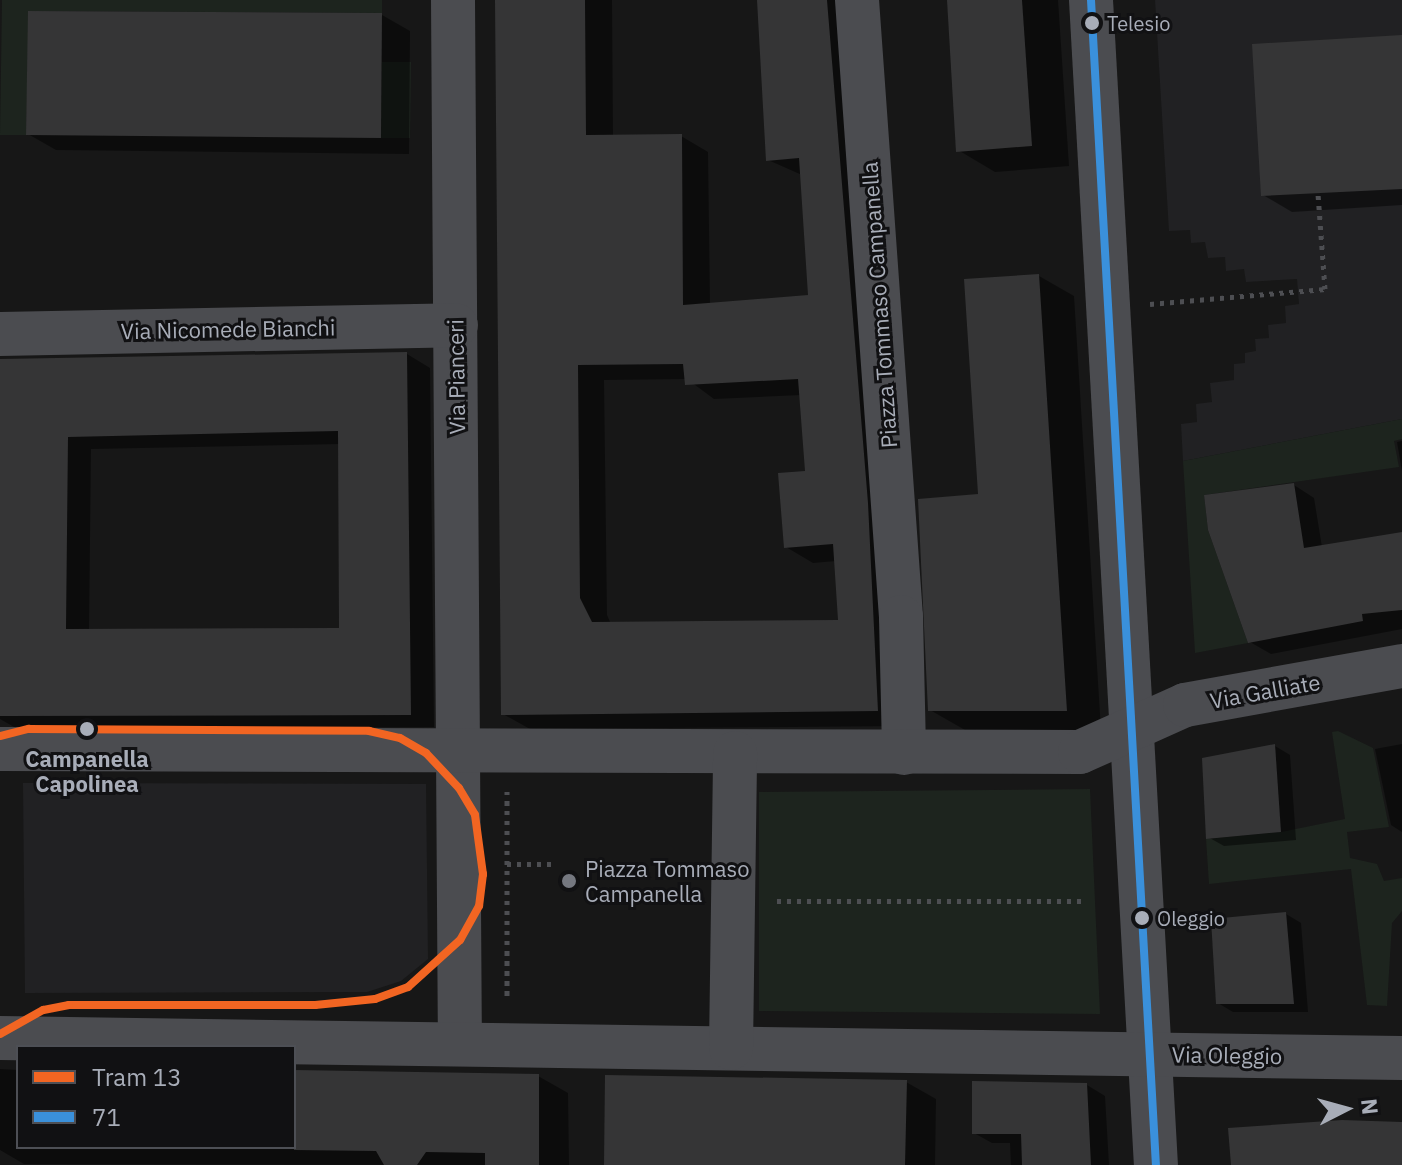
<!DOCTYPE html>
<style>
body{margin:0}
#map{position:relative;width:1402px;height:1165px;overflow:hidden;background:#171717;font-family:"IBM Plex Sans",sans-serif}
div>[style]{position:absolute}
.built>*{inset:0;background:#212123}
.green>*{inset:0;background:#1d241e}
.shadow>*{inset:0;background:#0007}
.building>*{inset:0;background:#353536}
.path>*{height:5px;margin-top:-2.5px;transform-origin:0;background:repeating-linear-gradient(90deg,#4d4e52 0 4px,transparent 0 10px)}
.minor>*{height:44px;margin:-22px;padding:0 22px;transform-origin:22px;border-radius:22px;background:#4b4c50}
.bus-1>*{height:8px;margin:-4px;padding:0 4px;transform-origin:4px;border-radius:4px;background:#3a90db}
.tram-1>*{height:8px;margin:-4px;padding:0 4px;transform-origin:4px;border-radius:4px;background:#f26522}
.dots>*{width:22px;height:22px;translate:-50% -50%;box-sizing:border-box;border:4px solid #111113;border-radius:50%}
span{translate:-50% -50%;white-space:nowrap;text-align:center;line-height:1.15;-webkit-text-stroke:6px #111113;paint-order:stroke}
.bus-label{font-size:20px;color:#a8adb8}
.left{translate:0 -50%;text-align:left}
.street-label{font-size:22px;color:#a8adb8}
.stop-label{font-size:22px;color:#a8adb8;font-weight:700}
.poi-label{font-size:22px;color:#a8adb8}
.legend{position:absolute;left:16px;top:1045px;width:280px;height:104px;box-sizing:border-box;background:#111113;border:2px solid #4d4f55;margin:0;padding:10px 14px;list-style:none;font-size:24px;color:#a8adb8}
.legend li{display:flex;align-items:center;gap:16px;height:40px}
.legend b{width:40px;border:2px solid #4d4f55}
.north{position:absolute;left:1306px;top:1069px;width:80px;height:80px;-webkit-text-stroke:6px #111113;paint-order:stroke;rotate:84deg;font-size:22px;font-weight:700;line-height:32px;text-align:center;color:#a8adb8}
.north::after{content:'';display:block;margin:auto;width:28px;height:36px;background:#a8adb8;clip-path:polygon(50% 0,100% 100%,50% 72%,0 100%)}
</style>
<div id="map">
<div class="built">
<div style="clip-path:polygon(1155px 0,1402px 0,1402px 419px,1183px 461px,1181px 424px,1197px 422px,1196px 404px,1212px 402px,1210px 383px,1234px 380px,1234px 364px,1245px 363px,1245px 353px,1256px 351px,1255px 339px,1269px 338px,1268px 325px,1286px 323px,1285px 306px,1299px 304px,1297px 279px,1246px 282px,1244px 269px,1226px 271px,1225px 257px,1208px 258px,1205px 242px,1191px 243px,1190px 230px,1169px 231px)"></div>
<div style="clip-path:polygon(23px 783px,426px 784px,428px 959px,401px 981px,367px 992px,25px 993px)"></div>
</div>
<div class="green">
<div style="clip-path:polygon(2px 0,382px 0,382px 13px,29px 11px,26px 135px,0 135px)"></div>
<div style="clip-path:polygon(382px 62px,411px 62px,410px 138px,381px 138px)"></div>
<div style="clip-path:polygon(1402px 419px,1402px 439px,1394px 441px,1399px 467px,1204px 495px,1208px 530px,1248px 643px,1195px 653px,1183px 461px)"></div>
<div style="clip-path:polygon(1338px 731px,1373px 748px,1389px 827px,1347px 832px,1350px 858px,1377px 864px,1384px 881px,1402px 878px,1402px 911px,1392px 923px,1387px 1006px,1367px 1005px,1351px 869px,1209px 884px,1206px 839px,1281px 832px,1345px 819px,1332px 732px)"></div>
<div style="clip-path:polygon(1090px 789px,1100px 1014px,759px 1011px,759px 792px)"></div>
</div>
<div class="shadow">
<div style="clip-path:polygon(evenodd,497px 0,612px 0,613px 137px,681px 136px,708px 152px,710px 305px,811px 297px,802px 175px,768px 160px,759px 0,854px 0,905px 726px,530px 729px,503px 714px,497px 0,687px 379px,714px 399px,801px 395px,807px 472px,786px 547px,813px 563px,836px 561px,841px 622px,611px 624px,607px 615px,604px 380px,687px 379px)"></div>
<div style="clip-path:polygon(949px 0,1058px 0,1069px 166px,995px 172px,958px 150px)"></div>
<div style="clip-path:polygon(382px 15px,410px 31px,409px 154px,56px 150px,28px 134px)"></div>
<div style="clip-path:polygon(1402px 37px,1402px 205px,1292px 212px,1263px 195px)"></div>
<div style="clip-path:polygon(1039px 276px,1074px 296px,1101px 730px,965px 730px,930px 710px)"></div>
<div style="clip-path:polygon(evenodd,407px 354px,430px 368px,434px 727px,16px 728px,0 719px,0 360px,407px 354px,341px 444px,341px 630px,89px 631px,91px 449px,341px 444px)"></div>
<div style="clip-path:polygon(1402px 441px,1402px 471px,1397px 442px)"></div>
<div style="clip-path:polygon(1294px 485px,1314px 498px,1322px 547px,1402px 534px,1402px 629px,1271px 654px,1250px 642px)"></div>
<div style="clip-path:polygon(1402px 744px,1402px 832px,1391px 825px,1375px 749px)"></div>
<div style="clip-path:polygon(1275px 746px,1290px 755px,1296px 840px,1224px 846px,1208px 837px)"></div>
<div style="clip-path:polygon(1286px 914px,1301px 923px,1308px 1012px,1233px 1012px,1218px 1003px)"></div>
<div style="clip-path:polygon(0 1069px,18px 1070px,18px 1147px,294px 1147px,294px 1073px,538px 1076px,568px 1093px,569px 1165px,24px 1164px,0 1150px)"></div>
<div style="clip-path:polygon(906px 1082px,936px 1099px,935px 1165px,606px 1165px)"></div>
<div style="clip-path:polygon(1087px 1085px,1105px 1096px,1109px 1165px,1011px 1165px,1010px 1143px,992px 1143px,974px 1133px)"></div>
</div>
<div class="building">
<div style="clip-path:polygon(evenodd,495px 0,585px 0,586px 135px,682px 134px,683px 305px,808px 295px,799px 158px,766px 161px,757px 0,827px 0,868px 503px,878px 711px,501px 715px,495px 0,683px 364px,685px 385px,798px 379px,805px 471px,778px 473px,784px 548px,833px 544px,838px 620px,592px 622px,580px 598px,578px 365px,683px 364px)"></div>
<div style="clip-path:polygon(947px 0,1022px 0,1032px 146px,956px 152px)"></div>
<div style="clip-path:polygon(28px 11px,382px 13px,381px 138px,26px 135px)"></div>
<div style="clip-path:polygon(1402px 35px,1402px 189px,1261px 196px,1252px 44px)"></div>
<div style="clip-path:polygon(1039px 274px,1067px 711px,928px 711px,918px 499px,978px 494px,964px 279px)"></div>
<div style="clip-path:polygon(evenodd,407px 352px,411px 715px,0 716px,0 359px,407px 352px,338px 431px,339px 628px,66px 629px,68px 437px,338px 431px)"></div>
<div style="clip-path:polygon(1294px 483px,1304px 548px,1402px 532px,1402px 610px,1362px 614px,1363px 621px,1248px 643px,1208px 530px,1204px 495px)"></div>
<div style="clip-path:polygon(1275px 744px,1281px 832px,1206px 839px,1202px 758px)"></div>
<div style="clip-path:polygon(1286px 912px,1294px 1004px,1216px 1004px,1211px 919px)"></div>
<div style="clip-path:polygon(294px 1070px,539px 1074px,539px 1165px,485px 1165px,485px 1153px,426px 1152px,417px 1165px,384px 1165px,376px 1151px,294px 1150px)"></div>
<div style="clip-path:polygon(605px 1075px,907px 1080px,905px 1165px,604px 1165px)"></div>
<div style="clip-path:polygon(972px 1081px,1087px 1083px,1091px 1165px,1022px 1165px,1021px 1134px,972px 1134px)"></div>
<div style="clip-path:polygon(1342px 1120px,1402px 1122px,1402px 1165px,1231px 1165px,1228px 1128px)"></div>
</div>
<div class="path">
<div style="left:1150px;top:304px;width:176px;rotate:-4.9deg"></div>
<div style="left:1325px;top:289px;width:96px;rotate:-94.2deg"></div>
<div style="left:507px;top:791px;width:208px;rotate:90deg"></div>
<div style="left:507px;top:864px;width:48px"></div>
<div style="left:777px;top:901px;width:309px"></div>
</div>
<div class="minor">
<div style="left:453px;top:0;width:1043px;rotate:89.62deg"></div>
<div style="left:857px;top:0;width:619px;rotate:85.92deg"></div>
<div style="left:901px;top:617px;width:136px;rotate:88.7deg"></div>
<div style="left:1091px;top:0;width:1167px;rotate:86.81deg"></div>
<div style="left:0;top:334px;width:456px;rotate:-1.1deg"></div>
<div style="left:0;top:749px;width:1080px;rotate:0.16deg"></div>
<div style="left:1080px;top:752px;width:115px;rotate:-24.1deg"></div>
<div style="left:1185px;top:705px;width:220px;rotate:-10.2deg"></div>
<div style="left:0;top:1038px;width:1402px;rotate:0.82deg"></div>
<div style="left:731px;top:1048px;width:295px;rotate:-89.2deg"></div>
</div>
<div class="bus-1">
<div style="left:1091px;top:0;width:1167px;rotate:86.81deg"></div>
</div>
<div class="tram-1">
<div style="left:0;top:736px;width:30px;rotate:-14deg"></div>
<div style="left:29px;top:729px;width:340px;rotate:0.3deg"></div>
<div style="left:369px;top:731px;width:32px;rotate:13deg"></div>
<div style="left:400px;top:738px;width:30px;rotate:30deg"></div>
<div style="left:426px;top:753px;width:48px;rotate:46.7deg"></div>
<div style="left:459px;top:788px;width:31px;rotate:59deg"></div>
<div style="left:475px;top:815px;width:60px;rotate:82.3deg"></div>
<div style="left:483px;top:874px;width:32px;rotate:97deg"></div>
<div style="left:479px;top:906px;width:39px;rotate:119deg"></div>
<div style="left:460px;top:940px;width:70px;rotate:137.9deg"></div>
<div style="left:408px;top:987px;width:35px;rotate:160deg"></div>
<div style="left:375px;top:999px;width:60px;rotate:174.3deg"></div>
<div style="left:315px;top:1005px;width:246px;rotate:180deg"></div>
<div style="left:69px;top:1005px;width:26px;rotate:169deg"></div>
<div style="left:43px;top:1010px;width:49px;rotate:150.8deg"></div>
</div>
<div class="dots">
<div style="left:1092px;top:23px;background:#a8adb8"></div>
<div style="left:87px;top:729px;background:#a8adb8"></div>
<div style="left:569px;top:881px;background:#757880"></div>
<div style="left:1142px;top:918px;background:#a8adb8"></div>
</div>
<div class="bus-label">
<span class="left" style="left:1107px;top:23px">Telesio</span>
<span class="left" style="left:1157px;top:918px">Oleggio</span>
</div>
<div class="street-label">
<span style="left:879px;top:305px;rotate:-94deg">Piazza Tommaso Campanella</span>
<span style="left:228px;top:329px;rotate:-1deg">Via Nicomede Bianchi</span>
<span style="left:456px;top:377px;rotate:-91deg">Via Pianceri</span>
<span style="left:1265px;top:691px;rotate:-10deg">Via Galliate</span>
<span style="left:1227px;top:1055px;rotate:1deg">Via Oleggio</span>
</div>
<div class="stop-label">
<span style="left:87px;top:771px">Campanella<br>Capolinea</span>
</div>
<div class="poi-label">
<span class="left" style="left:585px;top:881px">Piazza Tommaso<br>Campanella</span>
</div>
<ul class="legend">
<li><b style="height:10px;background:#f26522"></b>Tram 13</li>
<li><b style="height:10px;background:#3a90db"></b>71</li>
</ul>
<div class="north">N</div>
</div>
